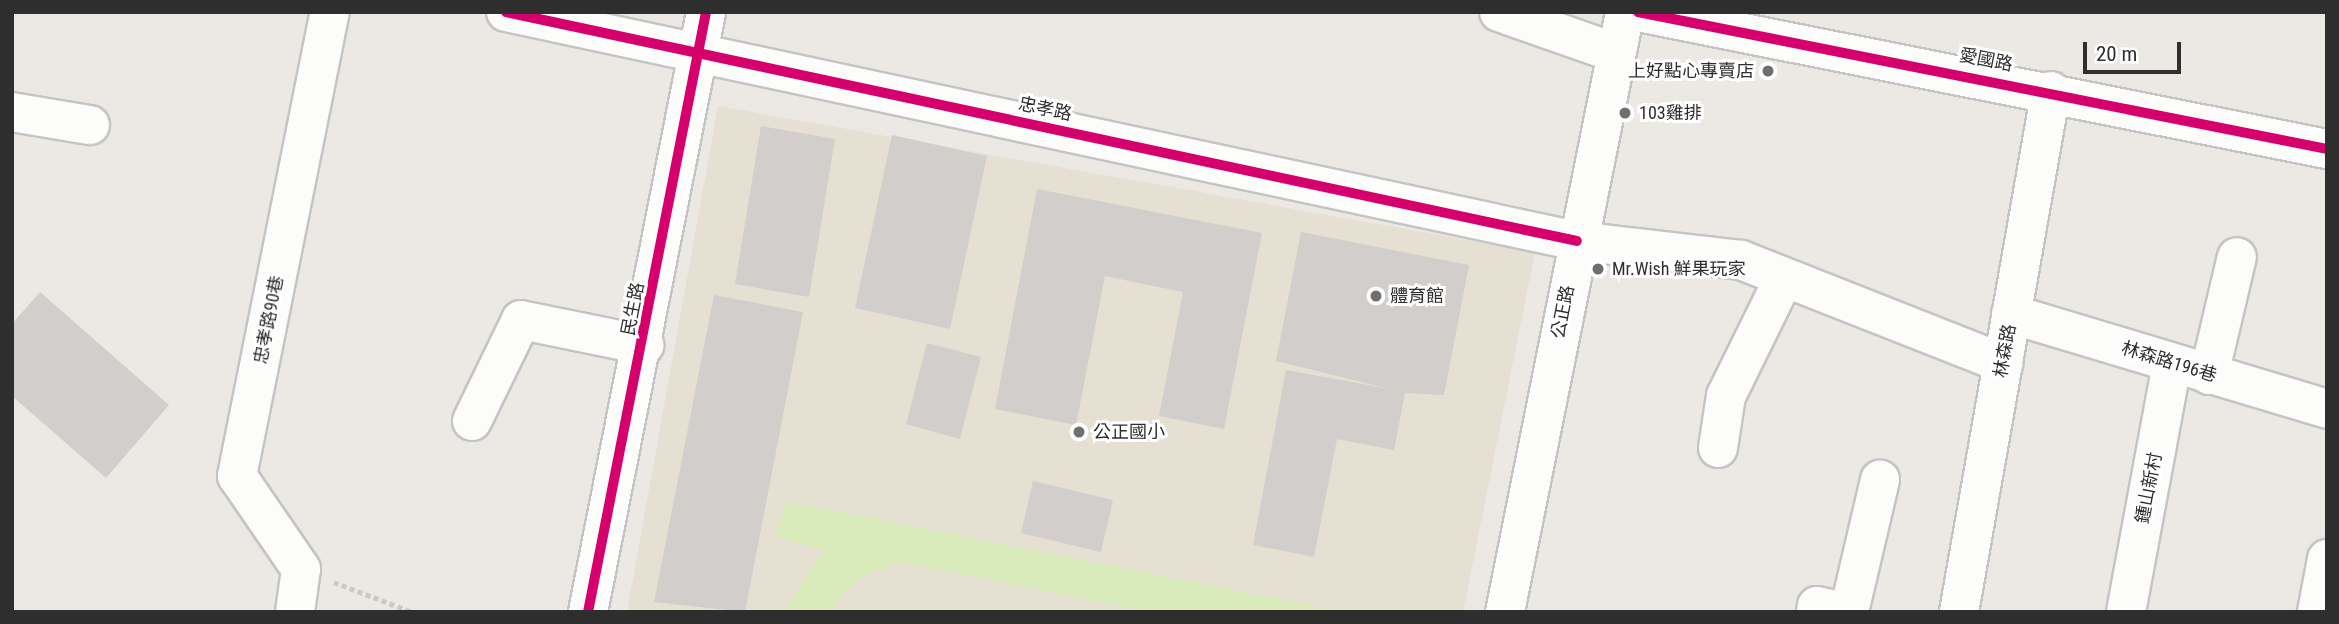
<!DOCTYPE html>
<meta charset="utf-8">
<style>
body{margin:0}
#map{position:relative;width:2339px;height:624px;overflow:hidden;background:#ece8e4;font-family:"Roboto Condensed","Noto Sans TC",sans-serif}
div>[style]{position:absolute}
.education>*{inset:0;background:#e6e0d3}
.pitch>*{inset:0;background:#d9eabb}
.building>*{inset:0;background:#d1cecb}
.path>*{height:4.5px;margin-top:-2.25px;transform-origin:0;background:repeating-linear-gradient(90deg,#c9c9c8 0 5px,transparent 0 8.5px)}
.roads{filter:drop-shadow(2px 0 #c5c4c5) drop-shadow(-2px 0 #c5c4c5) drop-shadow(0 2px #c5c4c5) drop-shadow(0 -2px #c5c4c5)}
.minor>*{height:38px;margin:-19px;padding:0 19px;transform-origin:19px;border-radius:19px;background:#fcfcfb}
.cycleway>*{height:10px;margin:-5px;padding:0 5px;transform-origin:5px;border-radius:5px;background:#d6006c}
.dots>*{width:19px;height:19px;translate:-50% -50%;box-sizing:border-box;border:4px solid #fff;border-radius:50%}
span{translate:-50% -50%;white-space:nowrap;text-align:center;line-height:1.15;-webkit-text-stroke:6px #fff;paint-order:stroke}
.street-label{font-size:18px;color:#2e2e2e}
.poi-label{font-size:18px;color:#2e2e2e}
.right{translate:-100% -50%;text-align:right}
.left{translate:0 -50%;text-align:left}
.frame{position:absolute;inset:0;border:14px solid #2e2e2e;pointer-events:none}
.scale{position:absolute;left:2083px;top:42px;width:98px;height:32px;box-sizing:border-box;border:4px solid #2e2e2e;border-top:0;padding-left:9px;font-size:21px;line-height:24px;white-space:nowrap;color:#2e2e2e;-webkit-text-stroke:5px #fff;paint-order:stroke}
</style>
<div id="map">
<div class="education">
<div style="clip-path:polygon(718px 106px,1535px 252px,1463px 612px,627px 612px)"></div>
</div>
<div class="pitch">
<div style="clip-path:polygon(785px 501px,1329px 609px,1148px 612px,902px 562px,863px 576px,840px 596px,834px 612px,783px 612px,823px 550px,775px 537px)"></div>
</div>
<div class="building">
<div style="clip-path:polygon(761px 126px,835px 139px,809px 297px,735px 284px)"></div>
<div style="clip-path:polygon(892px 135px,987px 156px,950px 329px,855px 308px)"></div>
<div style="clip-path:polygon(1037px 189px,1262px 233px,1224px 429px,1159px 416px,1183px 292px,1105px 276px,1076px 425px,995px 409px)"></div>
<div style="clip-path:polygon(1301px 232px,1469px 265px,1444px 395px,1405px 393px,1394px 450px,1337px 439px,1314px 557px,1253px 545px,1286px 370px,1390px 389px,1276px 361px)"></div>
<div style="clip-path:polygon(40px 292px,169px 405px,106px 478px,12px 396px,12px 324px)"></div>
<div style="clip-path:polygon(714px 295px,803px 312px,745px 612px,654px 602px)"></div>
<div style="clip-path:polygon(927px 343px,981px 357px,960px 439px,906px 424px)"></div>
<div style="clip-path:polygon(1033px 481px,1113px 500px,1101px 552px,1021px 533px)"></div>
</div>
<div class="path">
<div style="left:334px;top:582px;width:84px;rotate:21deg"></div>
</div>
<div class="roads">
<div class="minor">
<div style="left:506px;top:12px;width:1095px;rotate:12.07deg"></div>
<div style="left:1577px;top:241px;width:165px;rotate:6.6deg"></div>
<div style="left:1741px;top:260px;width:282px;rotate:21.5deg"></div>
<div style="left:1499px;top:12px;width:124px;rotate:19.3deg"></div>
<div style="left:1638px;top:12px;width:702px;rotate:11.25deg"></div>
<div style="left:12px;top:112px;width:79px;rotate:9.5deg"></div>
<div style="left:2011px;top:314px;width:330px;rotate:16.7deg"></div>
<div style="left:2209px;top:375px;width:121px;rotate:-76.7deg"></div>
<div style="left:472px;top:421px;width:112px;rotate:-64.1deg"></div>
<div style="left:521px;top:320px;width:126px;rotate:11.5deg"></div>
<div style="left:1718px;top:448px;width:53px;rotate:-81.3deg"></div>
<div style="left:1726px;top:396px;width:131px;rotate:-63.8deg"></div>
<div style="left:295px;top:612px;width:43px;rotate:-82.1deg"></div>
<div style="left:301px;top:569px;width:113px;rotate:-124.5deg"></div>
<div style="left:237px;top:476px;width:473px;rotate:-78.7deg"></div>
<div style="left:588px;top:612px;width:611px;rotate:-78.87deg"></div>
<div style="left:1505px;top:612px;width:612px;rotate:-78.69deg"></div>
<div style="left:1816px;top:612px;width:6px;rotate:-81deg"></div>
<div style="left:1817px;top:606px;width:29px;rotate:12deg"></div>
<div style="left:1849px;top:612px;width:136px;rotate:-76.8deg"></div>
<div style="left:1959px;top:612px;width:529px;rotate:-79.99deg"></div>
<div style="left:2126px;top:612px;width:252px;rotate:-79.5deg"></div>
<div style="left:2317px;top:612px;width:54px;rotate:-79.3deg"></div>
</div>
</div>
<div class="cycleway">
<div style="left:506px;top:12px;width:1095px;rotate:12.07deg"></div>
<div style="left:1638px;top:12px;width:702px;rotate:11.25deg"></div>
<div style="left:588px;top:612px;width:611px;rotate:-78.87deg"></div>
</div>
<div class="dots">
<div style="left:1768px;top:71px;background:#706f6e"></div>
<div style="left:1625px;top:113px;background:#706f6e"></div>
<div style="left:1598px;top:269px;background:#706f6e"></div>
<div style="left:1376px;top:296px;background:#706f6e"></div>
<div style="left:1079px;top:432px;background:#706f6e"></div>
</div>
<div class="street-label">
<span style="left:1986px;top:60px;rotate:11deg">愛國路</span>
<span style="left:1045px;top:109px;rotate:12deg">忠孝路</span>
<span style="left:633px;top:309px;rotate:-79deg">民生路</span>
<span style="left:1563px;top:312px;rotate:-79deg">公正路</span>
<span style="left:269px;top:320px;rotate:-79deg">忠孝路90巷</span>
<span style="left:2005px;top:351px;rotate:-80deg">林森路</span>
<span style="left:2169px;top:362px;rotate:17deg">林森路196巷</span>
<span style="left:2149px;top:488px;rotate:-79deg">鍾山新村</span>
</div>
<div class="poi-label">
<span class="right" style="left:1754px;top:71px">上好點心專賣店</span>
<span class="left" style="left:1639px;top:113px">103雞排</span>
<span class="left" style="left:1612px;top:269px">Mr.Wish 鮮果玩家</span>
<span class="left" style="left:1390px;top:296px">體育館</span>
<span class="left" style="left:1093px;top:432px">公正國小</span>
</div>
<div class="frame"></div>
<div class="scale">20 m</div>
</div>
